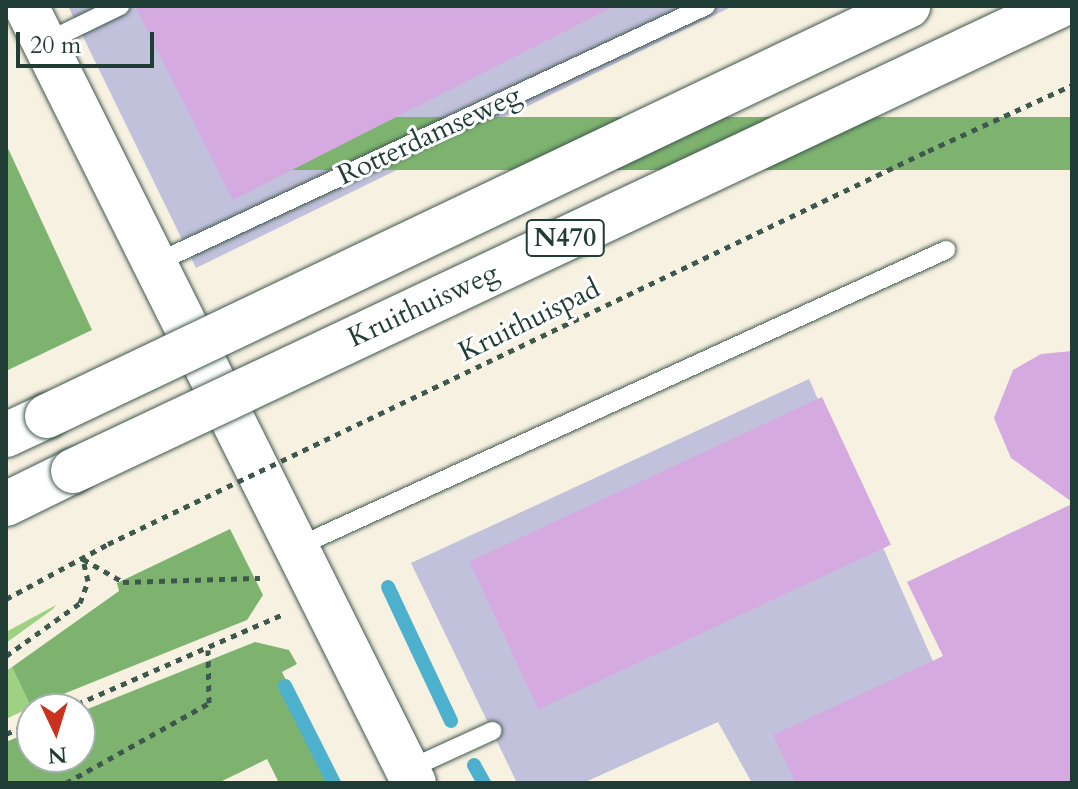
<!DOCTYPE html>
<style>
body{margin:0}
#map{position:relative;width:1078px;height:789px;overflow:hidden;background:#f7f1e1;font-family:Cardo,serif}
div>[style]{position:absolute}
.industrial>*{inset:0;background:#c2c1dc}
.green>*{inset:0;background:#9ed181}
.forest>*{inset:0;background:#7eb36f;transform-origin:0 0}
.pier>*{inset:0;background:#f7f1e1}
.stream>*{height:14px;margin:-7px;padding:0 7px;transform-origin:7px;border-radius:7px;background:#4db0cc}
.building>*{inset:0;background:#d4aae1;transform-origin:0 0}
.path>*{height:5px;margin-top:-2.5px;transform-origin:0;background:repeating-linear-gradient(90deg,#3f584e 0 6px,transparent 0 12px)}
.roads{filter:drop-shadow(0 0 2px #3f584e) drop-shadow(0 0 2px #3f584e)}
.lane>*{height:18px;margin:-9px;padding:0 9px;transform-origin:9px;border-radius:9px;background:#fff}
.secondary>*{height:44px;margin:-22px;padding:0 22px;transform-origin:22px;border-radius:22px;background:#fff}
.highway>*{height:44px;margin:-22px;padding:0 22px;transform-origin:22px;border-radius:22px;background:#fff}
.path-bridge>*{height:5px;margin-top:-2.5px;transform-origin:0;background:repeating-linear-gradient(90deg,#3f584e 0 6px,transparent 0 12px)}
.bridges{filter:drop-shadow(0 0 2px #3f584e) drop-shadow(0 0 2px #3f584e)}
.highway-bridge>*{height:44px;margin:-22px;padding:0 22px;transform-origin:22px;border-radius:22px;background:#fff}
span{translate:-50% -50%;white-space:nowrap;text-align:center;line-height:1.15;-webkit-text-stroke:6px #fff;paint-order:stroke}
.shield-label span{padding:2px 6px;background:#fff;border:2px solid;border-radius:6px;-webkit-text-stroke-width:0}
.shield-label{font-size:26px;color:#1f3d34;font-weight:700}
.street-label{font-size:28px;color:#1f3d34}
.frame{position:absolute;inset:0;border:8px solid #1f3d34;pointer-events:none}
.north{position:absolute;left:16px;top:693px;width:80px;height:80px;box-sizing:border-box;background:#fff;border:2px solid #a5b1ae;border-radius:50%;rotate:176deg;font-size:22px;font-weight:700;line-height:32px;text-align:center;color:#1f3d34}
.north::after{content:'';display:block;margin:auto;width:28px;height:36px;background:#c8321e;clip-path:polygon(50% 0,100% 100%,50% 72%,0 100%)}
.scale{position:absolute;left:16px;top:32px;width:138px;height:36px;box-sizing:border-box;border:4px solid #1f3d34;border-top:0;padding-left:10px;font-size:24px;line-height:28px;white-space:nowrap;color:#1f3d34;-webkit-text-stroke:6px #fff;paint-order:stroke}
</style>
<div id="map">
<div class="industrial">
<i style="clip-path:polygon(68px 6px,733px 6px,196px 268px)"></i>
<i style="clip-path:polygon(809px 379px,983px 775px,1072px 783px,752px 783px,718px 722px,583px 783px,517px 783px,411px 563px)"></i>
</div>
<div class="green">
<i style="clip-path:polygon(56px 605px,53px 609px,6px 643px,6px 632px)"></i>
<i style="clip-path:polygon(12px 667px,31px 707px,6px 719px,6px 671px)"></i>
</div>
<div class="forest">
<i style="left:1072px;top:117px;width:53px;height:827px;rotate:90deg"></i>
<i style="clip-path:polygon(6px 144px,92px 330px,6px 371px)"></i>
<i style="clip-path:polygon(230px 529px,263px 595px,247px 620px,31px 707px,12px 667px,119px 591px,117px 583px)"></i>
<i style="clip-path:polygon(255px 642px,289px 650px,297px 664px,282px 672px,336px 783px,279px 783px,267px 759px,218px 783px,6px 783px,6px 742px,32px 731px,32px 757px,80px 757px,80px 712px)"></i>
</div>
<div class="pier">
<i style="clip-path:polygon(1072px 6px,1072px 74px,1033px 8px)"></i>
</div>
<div class="stream">
<i style="left:388px;top:587px;width:148px;rotate:64.8deg"></i>
<i style="left:285px;top:686px;width:109px;rotate:63.2deg"></i>
<i style="left:474px;top:765px;width:21px;rotate:61deg"></i>
</div>
<div class="building">
<i style="clip-path:polygon(135px 6px,615px 6px,233px 200px)"></i>
<i style="clip-path:polygon(1072px 351px,1072px 502px,1011px 458px,994px 418px,1013px 370px,1041px 354px)"></i>
<i style="left:822px;top:397px;width:163px;height:389px;rotate:65deg"></i>
<i style="clip-path:polygon(1072px 504px,1072px 783px,796px 783px,773px 735px,943px 656px,907px 582px)"></i>
</div>
<div class="path">
<i style="left:928px;top:151px;width:158px;rotate:-24.6deg"></i>
<i style="left:83px;top:559px;width:46px;rotate:29.9deg"></i>
<i style="left:123px;top:582px;width:137px;rotate:-1.7deg"></i>
<i style="left:6px;top:599px;width:116px;rotate:-28.3deg"></i>
<i style="left:6px;top:656px;width:91px;rotate:-35.6deg"></i>
<i style="left:80px;top:603px;width:23px;rotate:-70deg"></i>
<i style="left:88px;top:581px;width:23px;rotate:-103deg"></i>
<i style="left:66px;top:709px;width:235px;rotate:-23.6deg"></i>
<i style="left:6px;top:734px;width:28px;rotate:-23deg"></i>
<i style="left:66px;top:783px;width:164px;rotate:-29.2deg"></i>
<i style="left:209px;top:703px;width:53px;rotate:-91.1deg"></i>
</div>
<div class="roads">
<div class="lane">
<i style="left:44px;top:43px;width:85px;rotate:-26deg"></i>
<i style="left:158px;top:262px;width:605px;rotate:-25.04deg"></i>
<i style="left:297px;top:547px;width:714px;rotate:-24.59deg"></i>
<i style="left:407px;top:770px;width:94px;rotate:-24.6deg"></i>
</div>
<div class="secondary">
<i style="left:26px;top:6px;width:868px;rotate:63.46deg"></i>
</div>
<div class="highway">
<i style="left:6px;top:435px;width:45px;rotate:-24.9deg"></i>
<i style="left:6px;top:504px;width:75px;rotate:-26.2deg"></i>
</div>
</div>
<div class="path-bridge">
<i style="left:108px;top:544px;width:909px;rotate:-25.61deg"></i>
</div>
<div class="bridges">
<div class="highway-bridge">
<i style="left:47px;top:416px;width:954px;rotate:-25.46deg"></i>
<i style="left:73px;top:471px;width:1090px;rotate:-25.25deg"></i>
</div>
</div>
<div class="shield-label">
<span style="left:565px;top:238px">N470</span>
</div>
<div class="street-label">
<span style="left:429px;top:135px;rotate:-25deg">Rotterdamseweg</span>
<span style="left:423px;top:305px;rotate:-25deg">Kruithuisweg</span>
<span style="left:529px;top:320px;rotate:-26deg">Kruithuispad</span>
</div>
<div class="frame"></div>
<div class="north">N</div>
<div class="scale">20 m</div>
</div>
